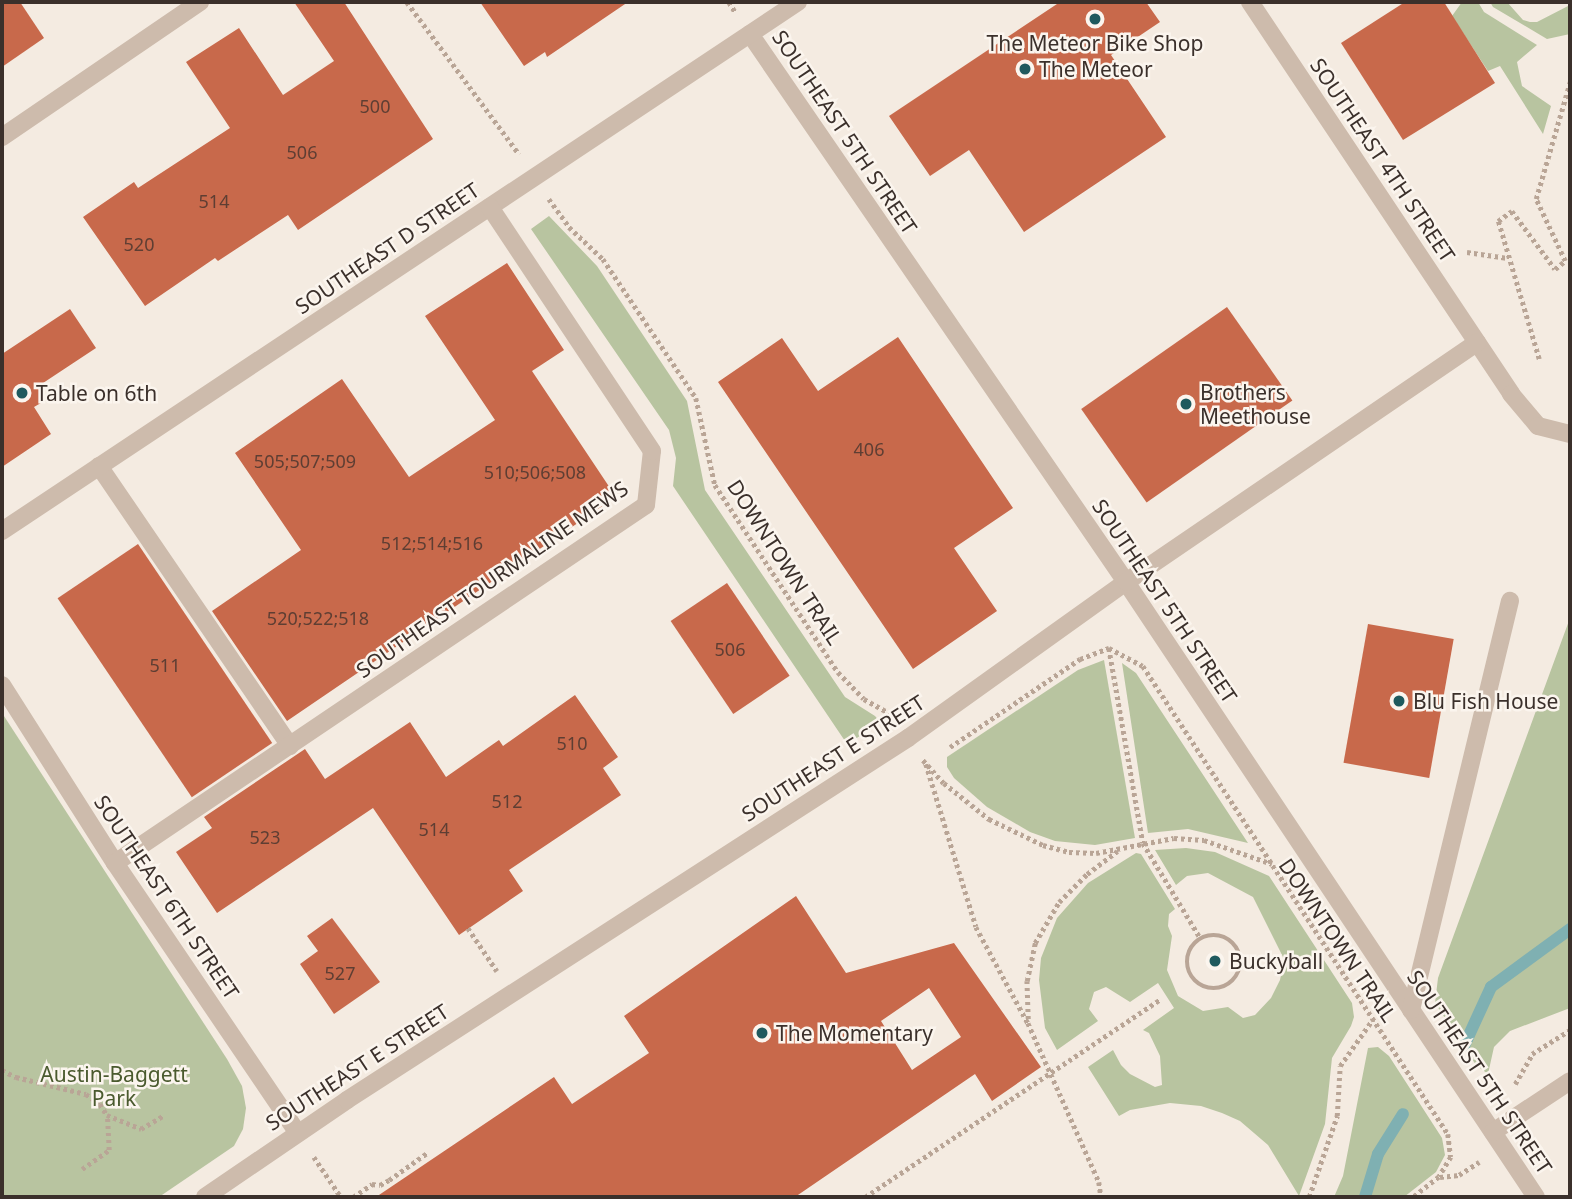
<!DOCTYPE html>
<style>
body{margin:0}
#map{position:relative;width:1572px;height:1199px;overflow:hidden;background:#f4ebe1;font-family:"Noto Sans",sans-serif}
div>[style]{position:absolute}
.green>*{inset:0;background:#b8c4a0}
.stream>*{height:12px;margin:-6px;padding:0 6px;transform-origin:6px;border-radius:6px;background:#7fb0b2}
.building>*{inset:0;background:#c8694b;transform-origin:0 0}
.path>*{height:4.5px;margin-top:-2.25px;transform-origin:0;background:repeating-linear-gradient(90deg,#b9a596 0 3.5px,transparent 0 7px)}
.path>.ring{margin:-2.25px;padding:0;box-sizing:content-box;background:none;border:4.5px solid #b9a596;border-radius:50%}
.minor>*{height:18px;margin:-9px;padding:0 9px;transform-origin:9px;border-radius:9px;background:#cdbbac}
.dots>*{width:19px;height:19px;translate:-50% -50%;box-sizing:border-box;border:4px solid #fbf5ee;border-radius:50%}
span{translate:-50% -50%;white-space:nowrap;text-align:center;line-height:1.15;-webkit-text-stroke:5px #fbf5ee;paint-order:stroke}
.number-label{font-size:18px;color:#5e3e33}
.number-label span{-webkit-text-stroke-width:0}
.poi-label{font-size:21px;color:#3b302b}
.left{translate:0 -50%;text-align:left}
.street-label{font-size:21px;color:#3b302b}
.park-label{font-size:21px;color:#4a5a2e}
.frame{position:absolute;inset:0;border:4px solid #3b302b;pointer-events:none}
</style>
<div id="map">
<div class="green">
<i style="clip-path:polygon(1462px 2px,1478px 2px,1484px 12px,1537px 45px,1517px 62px,1522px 86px,1551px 106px,1543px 134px,1500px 66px,1488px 71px,1452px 16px)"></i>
<i style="clip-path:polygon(1490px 2px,1507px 2px,1523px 20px,1530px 22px,1537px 22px,1570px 5px,1570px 34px,1547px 39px,1493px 7px)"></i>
<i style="clip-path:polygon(549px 216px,597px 266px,687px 401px,705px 490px,845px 697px,875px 716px,881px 723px,847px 744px,673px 486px,676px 458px,669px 430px,531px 229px)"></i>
<i style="clip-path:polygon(1570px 618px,1570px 1008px,1510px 1031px,1494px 1047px,1488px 1074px,1476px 1065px,1435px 1003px,1438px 978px)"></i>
<i style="clip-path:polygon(1104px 660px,1135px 838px,1095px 845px,1055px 841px,1030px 832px,987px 807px,954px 778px,947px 767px,947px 757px,1078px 670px)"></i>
<i style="clip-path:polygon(1122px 663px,1136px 673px,1248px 843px,1188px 829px,1148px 833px)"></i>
<i style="clip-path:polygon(2px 713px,227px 1059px,242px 1086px,246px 1108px,243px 1129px,234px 1146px,159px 1197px,2px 1197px)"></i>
<i style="clip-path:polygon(1186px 848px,1215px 852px,1269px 876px,1352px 1003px,1354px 1017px,1351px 1026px,1332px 1058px,1325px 1124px,1299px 1196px,1268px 1145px,1240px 1121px,1222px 1113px,1201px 1106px,1170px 1103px,1130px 1110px,1119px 1116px,1088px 1067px,1113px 1050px,1121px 1065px,1130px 1074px,1155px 1087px,1162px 1085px,1160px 1056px,1149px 1033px,1143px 1030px,1174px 1008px,1158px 983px,1130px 1002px,1106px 987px,1094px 992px,1089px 1009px,1098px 1021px,1057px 1050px,1045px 1028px,1039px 980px,1041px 958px,1057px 918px,1088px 883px,1136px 853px,1141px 854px,1175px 909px,1169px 914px,1168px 926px,1172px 936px,1167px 970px,1178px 996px,1203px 1011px,1228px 1007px,1243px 1018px,1255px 1015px,1271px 998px,1280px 980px,1284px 959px,1253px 897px,1208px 873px,1187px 876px,1176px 885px,1155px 850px)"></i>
<i style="clip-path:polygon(1378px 1047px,1389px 1056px,1442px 1138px,1445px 1155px,1436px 1172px,1404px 1197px,1334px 1197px,1343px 1176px,1368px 1048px)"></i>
</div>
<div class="stream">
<i style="left:1464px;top:1046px;width:65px;rotate:-65.4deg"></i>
<i style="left:1491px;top:987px;width:98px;rotate:-36.3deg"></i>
<i style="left:1365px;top:1197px;width:45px;rotate:-73.2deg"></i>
<i style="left:1378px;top:1154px;width:47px;rotate:-58deg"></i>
</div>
<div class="building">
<i style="clip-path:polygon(2px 2px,20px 2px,44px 38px,2px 67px)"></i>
<i style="clip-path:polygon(294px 2px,344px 2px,433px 139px,298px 230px,288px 215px,218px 261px,215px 258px,145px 306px,83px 217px,134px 182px,138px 188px,230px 128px,186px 62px,239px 28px,283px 95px,334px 61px)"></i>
<i style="clip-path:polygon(480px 2px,628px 2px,547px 57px,545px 52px,524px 66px)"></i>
<i style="clip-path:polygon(1060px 2px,1146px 2px,1160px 22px,1111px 55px,1166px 137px,1024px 232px,969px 150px,930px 176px,889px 116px)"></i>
<i style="clip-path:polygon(1405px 2px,1444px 2px,1495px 83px,1403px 140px,1341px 43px)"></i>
<i style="clip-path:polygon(507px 263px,564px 350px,532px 371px,616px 497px,287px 721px,212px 611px,301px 550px,235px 453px,342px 379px,409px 477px,495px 420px,425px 316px)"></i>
<i style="left:1227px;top:307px;width:114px;height:178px;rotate:55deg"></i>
<i style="clip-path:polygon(70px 309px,96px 348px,37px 387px,46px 400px,34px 407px,51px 434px,2px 467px,2px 354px)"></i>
<i style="clip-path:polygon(898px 337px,1013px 508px,954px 548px,997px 611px,913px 669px,718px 382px,782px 338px,818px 391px)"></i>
<i style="left:138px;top:544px;width:240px;height:97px;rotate:56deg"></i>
<i style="left:727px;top:583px;width:112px;height:68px;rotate:56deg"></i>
<i style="left:1368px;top:624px;width:87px;height:141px;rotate:10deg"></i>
<i style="clip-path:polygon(575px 695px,618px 757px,603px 768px,621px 795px,509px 870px,523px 891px,459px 935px,373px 808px,217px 913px,176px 852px,212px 828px,204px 817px,305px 749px,325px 779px,410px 722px,446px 777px,499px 740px,503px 746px)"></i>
<i style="clip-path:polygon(evenodd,796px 896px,846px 973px,954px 943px,1041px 1067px,992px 1101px,975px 1074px,795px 1197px,376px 1197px,554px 1077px,572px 1104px,649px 1053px,624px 1016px,796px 896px,929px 988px,961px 1037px,912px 1070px,881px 1021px,929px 988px)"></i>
<i style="clip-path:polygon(332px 918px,380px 982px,334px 1014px,300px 964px,318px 951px,307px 936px)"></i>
</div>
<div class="path">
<i style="left:407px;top:2px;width:189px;rotate:53.6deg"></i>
<i style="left:729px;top:2px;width:13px;rotate:58deg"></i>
<i style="left:549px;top:199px;width:34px;rotate:54deg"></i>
<i style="left:569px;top:227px;width:47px;rotate:43.3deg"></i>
<i style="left:603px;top:259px;width:167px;rotate:56.2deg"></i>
<i style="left:696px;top:398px;width:89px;rotate:77.7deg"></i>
<i style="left:715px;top:485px;width:224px;rotate:56.7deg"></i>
<i style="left:838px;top:672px;width:37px;rotate:46deg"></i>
<i style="left:864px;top:699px;width:33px;rotate:29deg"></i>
<i style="left:1467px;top:252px;width:41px;rotate:8.3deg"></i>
<i style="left:1539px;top:359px;width:144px;rotate:-106.5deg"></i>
<i style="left:1498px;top:221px;width:17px;rotate:-36deg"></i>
<i style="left:1512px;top:211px;width:72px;rotate:53.4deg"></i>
<i style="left:1555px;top:269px;width:13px;rotate:-39deg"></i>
<i style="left:1565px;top:261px;width:68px;rotate:-115.1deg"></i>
<i style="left:1536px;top:199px;width:122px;rotate:-73.8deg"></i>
<i style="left:1109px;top:648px;width:198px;rotate:80.1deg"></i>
<i style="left:1143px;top:843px;width:112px;rotate:58.9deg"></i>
<i style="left:950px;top:747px;width:157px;rotate:-34.1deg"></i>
<i style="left:1080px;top:659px;width:31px;rotate:-21deg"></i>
<i style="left:1109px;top:648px;width:38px;rotate:28deg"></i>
<i style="left:1143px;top:666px;width:559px;rotate:56.91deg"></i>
<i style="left:1448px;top:1134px;width:23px;rotate:83deg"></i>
<i style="left:1451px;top:1157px;width:23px;rotate:121deg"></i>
<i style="left:1439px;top:1177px;width:33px;rotate:142deg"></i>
<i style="left:923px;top:760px;width:31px;rotate:48deg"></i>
<i style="left:944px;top:783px;width:58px;rotate:38.7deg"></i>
<i style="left:989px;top:819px;width:60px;rotate:25.7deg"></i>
<i style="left:1043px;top:845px;width:27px;rotate:15deg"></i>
<i style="left:1069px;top:852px;width:27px;rotate:2deg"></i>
<i style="left:1096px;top:853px;width:79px;rotate:-10.9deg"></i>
<i style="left:1174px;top:838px;width:30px;rotate:4deg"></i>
<i style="left:1204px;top:840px;width:72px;rotate:19.4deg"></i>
<i style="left:926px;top:764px;width:170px;rotate:72.9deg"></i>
<i style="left:976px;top:927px;width:109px;rotate:61.6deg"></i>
<i style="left:1028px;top:1023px;width:174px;rotate:65.9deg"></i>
<i style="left:1099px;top:1182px;width:15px;rotate:82deg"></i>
<i style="left:468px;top:928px;width:52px;rotate:56deg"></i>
<i class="ring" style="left:1187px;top:935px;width:49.5px;height:49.5px"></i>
<i style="left:1028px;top:1019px;width:38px;rotate:-92deg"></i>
<i style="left:1027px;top:981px;width:39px;rotate:-78deg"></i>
<i style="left:1035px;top:943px;width:48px;rotate:-59.7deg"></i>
<i style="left:1059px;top:902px;width:40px;rotate:-45deg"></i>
<i style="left:1087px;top:874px;width:38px;rotate:-37deg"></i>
<i style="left:2px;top:1070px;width:16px;rotate:27deg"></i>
<i style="left:16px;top:1077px;width:72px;rotate:13.7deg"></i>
<i style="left:86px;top:1094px;width:17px;rotate:36deg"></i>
<i style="left:100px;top:1104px;width:13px;rotate:58deg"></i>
<i style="left:107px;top:1115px;width:37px;rotate:22deg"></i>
<i style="left:141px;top:1129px;width:27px;rotate:-31deg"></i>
<i style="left:1515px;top:1084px;width:34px;rotate:-60deg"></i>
<i style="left:1532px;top:1054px;width:45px;rotate:-32.3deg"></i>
<i style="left:314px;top:1157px;width:48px;rotate:56deg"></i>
<i style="left:82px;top:1169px;width:33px;rotate:-35deg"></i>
<i style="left:109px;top:1150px;width:34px;rotate:-93deg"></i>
<i style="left:1440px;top:1177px;width:19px;rotate:-6deg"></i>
<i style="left:1459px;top:1175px;width:24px;rotate:-33deg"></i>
<i style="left:353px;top:1197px;width:23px;rotate:-34deg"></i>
<i style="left:372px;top:1184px;width:8px;rotate:7deg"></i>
<i style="left:380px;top:1185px;width:10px;rotate:-29deg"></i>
<i style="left:389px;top:1180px;width:47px;rotate:-35.4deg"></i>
<i style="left:865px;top:1197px;width:354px;rotate:-33.8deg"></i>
<i style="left:1309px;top:1197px;width:86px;rotate:-70.9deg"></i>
<i style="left:1337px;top:1116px;width:50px;rotate:-86.6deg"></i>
<i style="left:1340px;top:1066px;width:57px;rotate:-54.9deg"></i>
</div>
<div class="minor">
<i style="left:1250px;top:2px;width:471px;rotate:56.3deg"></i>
<i style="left:1511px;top:394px;width:42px;rotate:49.8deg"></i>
<i style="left:1538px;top:426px;width:33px;rotate:14deg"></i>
<i style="left:750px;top:34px;width:665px;rotate:55.54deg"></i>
<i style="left:1126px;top:582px;width:739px;rotate:56.31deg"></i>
<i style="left:2px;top:137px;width:240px;rotate:-34.3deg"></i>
<i style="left:99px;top:466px;width:339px;rotate:55.7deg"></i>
<i style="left:2px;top:531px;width:956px;rotate:-33.61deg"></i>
<i style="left:2px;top:685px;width:211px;rotate:57.6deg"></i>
<i style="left:115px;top:863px;width:326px;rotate:55.9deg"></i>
<i style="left:115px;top:863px;width:640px;rotate:-33.99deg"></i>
<i style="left:646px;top:505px;width:54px;rotate:-83.7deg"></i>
<i style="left:652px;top:451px;width:293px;rotate:-123.6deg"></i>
<i style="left:1411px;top:1010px;width:421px;rotate:-76.4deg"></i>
<i style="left:1493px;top:1132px;width:92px;rotate:-33.5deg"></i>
<i style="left:205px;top:1197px;width:172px;rotate:-34.3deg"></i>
<i style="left:347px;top:1100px;width:668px;rotate:-32.83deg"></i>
<i style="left:908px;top:738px;width:268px;rotate:-35.6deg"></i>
<i style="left:1126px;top:582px;width:425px;rotate:-34.3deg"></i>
</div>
<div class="dots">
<i style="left:1095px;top:19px;background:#1f5a5e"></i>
<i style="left:1025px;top:69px;background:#1f5a5e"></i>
<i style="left:22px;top:393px;background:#1f5a5e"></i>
<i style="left:1186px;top:404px;background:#1f5a5e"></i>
<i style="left:1399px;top:701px;background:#1f5a5e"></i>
<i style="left:1215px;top:961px;background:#1f5a5e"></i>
<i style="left:762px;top:1033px;background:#1f5a5e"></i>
</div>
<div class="number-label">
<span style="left:375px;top:106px">500</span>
<span style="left:302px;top:152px">506</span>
<span style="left:214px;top:201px">514</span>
<span style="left:139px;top:244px">520</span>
<span style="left:869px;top:449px">406</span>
<span style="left:305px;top:461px">505;507;509</span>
<span style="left:535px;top:472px">510;506;508</span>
<span style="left:432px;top:543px">512;514;516</span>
<span style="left:318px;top:618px">520;522;518</span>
<span style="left:730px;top:649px">506</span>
<span style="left:165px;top:665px">511</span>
<span style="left:572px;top:743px">510</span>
<span style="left:507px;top:801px">512</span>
<span style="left:434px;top:829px">514</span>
<span style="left:265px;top:837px">523</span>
<span style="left:340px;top:973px">527</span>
</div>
<div class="poi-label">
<span style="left:1095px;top:43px">The Meteor Bike Shop</span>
<span class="left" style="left:1039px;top:69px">The Meteor</span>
<span class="left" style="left:1200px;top:404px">Brothers<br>Meethouse</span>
<span class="left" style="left:36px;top:393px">Table on 6th</span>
<span class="left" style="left:1413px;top:701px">Blu Fish House</span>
<span class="left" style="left:1229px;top:961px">Buckyball</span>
<span class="left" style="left:776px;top:1033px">The Momentary</span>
</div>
<div class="street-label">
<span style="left:845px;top:132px;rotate:56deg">SOUTHEAST 5TH STREET</span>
<span style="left:1383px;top:160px;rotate:56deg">SOUTHEAST 4TH STREET</span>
<span style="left:387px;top:248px;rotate:-34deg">SOUTHEAST D STREET</span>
<span style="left:785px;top:562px;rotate:57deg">DOWNTOWN TRAIL</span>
<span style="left:492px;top:579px;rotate:-35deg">SOUTHEAST TOURMALINE MEWS</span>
<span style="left:1165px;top:601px;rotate:56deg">SOUTHEAST 5TH STREET</span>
<span style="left:833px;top:758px;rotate:-33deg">SOUTHEAST E STREET</span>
<span style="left:167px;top:897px;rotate:56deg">SOUTHEAST 6TH STREET</span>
<span style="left:1338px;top:940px;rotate:56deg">DOWNTOWN TRAIL</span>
<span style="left:357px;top:1067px;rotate:-33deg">SOUTHEAST E STREET</span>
<span style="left:1480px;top:1072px;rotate:56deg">SOUTHEAST 5TH STREET</span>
</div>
<div class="park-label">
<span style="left:114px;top:1086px">Austin-Baggett<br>Park</span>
</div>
<div class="frame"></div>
</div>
